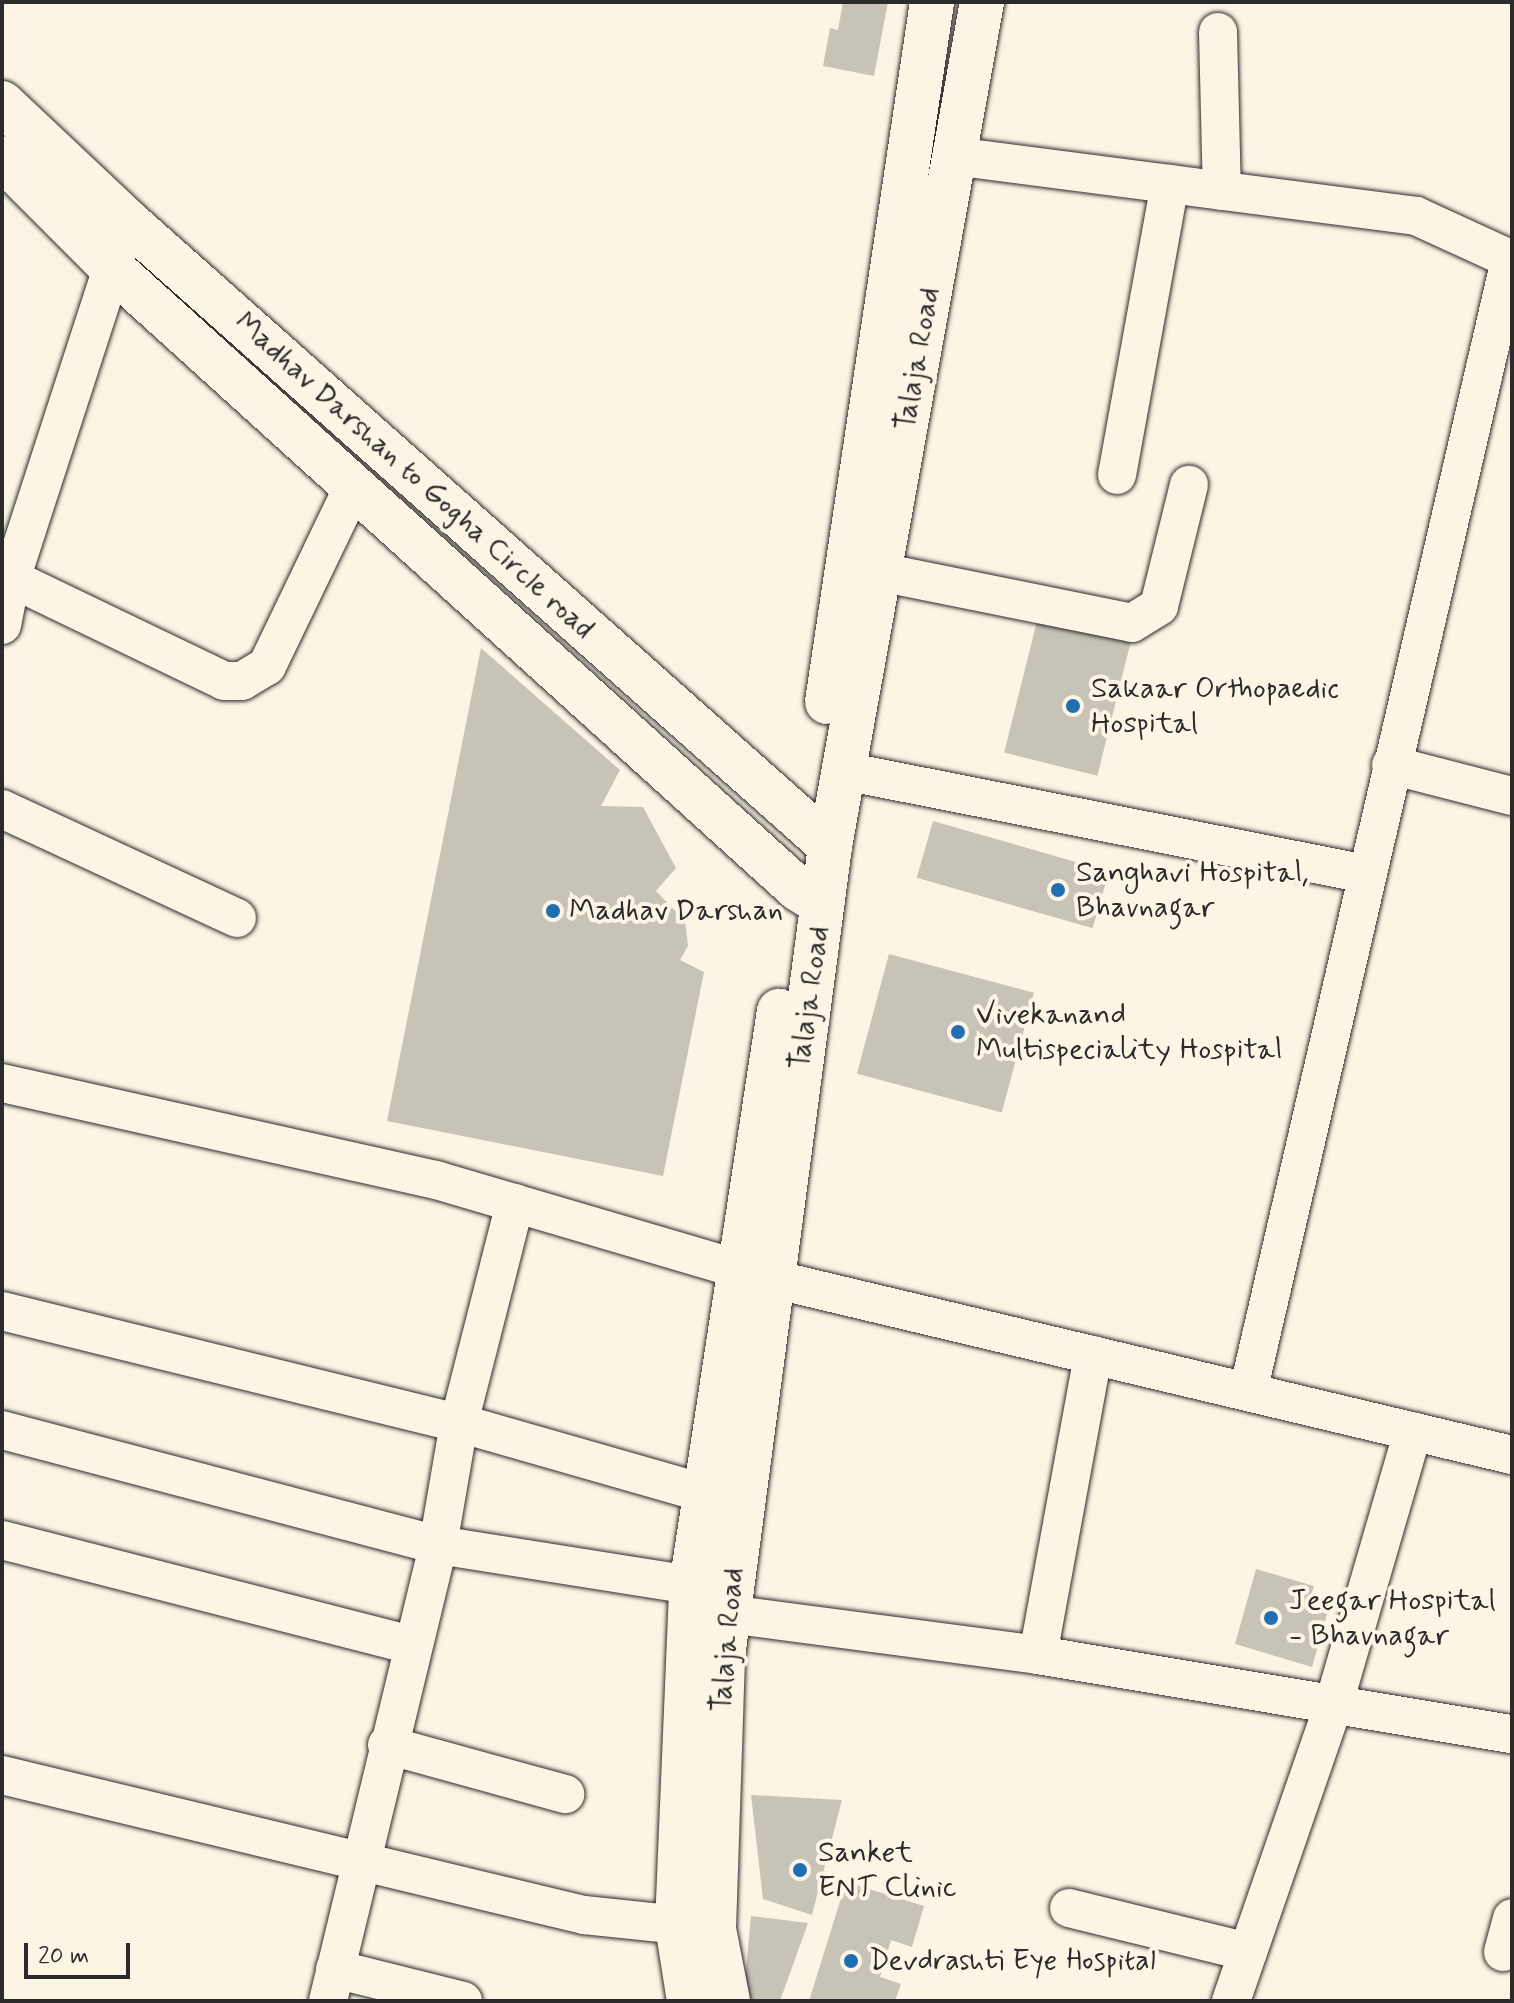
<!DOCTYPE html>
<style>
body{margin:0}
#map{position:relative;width:1514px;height:2003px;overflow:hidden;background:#fcf5e5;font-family:Mynerve,sans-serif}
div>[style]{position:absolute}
.building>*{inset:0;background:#c8c3b7;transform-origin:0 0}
.roads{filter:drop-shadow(0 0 2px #2b2b2b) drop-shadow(0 0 2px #2b2b2b)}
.minor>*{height:38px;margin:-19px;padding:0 19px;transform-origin:19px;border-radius:19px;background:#fcf5e5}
.major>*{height:44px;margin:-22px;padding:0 22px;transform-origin:22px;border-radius:22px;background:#fcf5e5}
.dots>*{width:22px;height:22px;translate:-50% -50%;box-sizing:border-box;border:4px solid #fcf5e5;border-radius:50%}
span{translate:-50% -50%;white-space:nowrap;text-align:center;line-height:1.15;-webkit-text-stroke:8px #fcf5e5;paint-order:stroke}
.street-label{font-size:30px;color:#2b2b2b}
.poi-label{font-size:30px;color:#2b2b2b}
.left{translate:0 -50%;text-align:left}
.frame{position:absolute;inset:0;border:4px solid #2b2b2b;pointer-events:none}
.scale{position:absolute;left:24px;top:1943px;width:106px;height:36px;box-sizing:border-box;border:4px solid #2b2b2b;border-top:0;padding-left:10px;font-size:24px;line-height:28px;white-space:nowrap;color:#2b2b2b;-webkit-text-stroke:6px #fcf5e5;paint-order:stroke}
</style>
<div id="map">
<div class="building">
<i style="clip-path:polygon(843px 2px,888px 2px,874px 76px,823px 66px,830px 28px,838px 30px)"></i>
<i style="left:1040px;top:609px;width:96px;height:148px;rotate:14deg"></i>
<i style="clip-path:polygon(481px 648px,620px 770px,601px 806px,643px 807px,676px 868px,656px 891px,685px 921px,688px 946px,680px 960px,704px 972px,663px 1176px,387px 1121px)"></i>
<i style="left:933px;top:821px;width:183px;height:59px;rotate:16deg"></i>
<i style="left:889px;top:954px;width:150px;height:124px;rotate:15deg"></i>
<i style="clip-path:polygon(1256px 1569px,1314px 1586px,1308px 1605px,1328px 1611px,1312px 1667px,1235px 1644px)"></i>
<i style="clip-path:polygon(751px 1795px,842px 1800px,812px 1915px,763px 1899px)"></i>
<i style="clip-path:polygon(846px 1882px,924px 1906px,912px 1947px,891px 1940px,880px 1977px,901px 1984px,895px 2001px,809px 2001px)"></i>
<i style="clip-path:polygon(751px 1916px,808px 1923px,780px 2001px,750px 2001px,744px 1990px)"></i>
</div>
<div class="roads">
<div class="minor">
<i style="left:1218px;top:32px;width:159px;rotate:88.6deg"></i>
<i style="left:954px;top:156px;width:466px;rotate:7.4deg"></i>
<i style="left:1416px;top:216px;width:106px;rotate:24.6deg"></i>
<i style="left:1117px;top:475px;width:296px;rotate:-79.7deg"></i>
<i style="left:880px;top:572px;width:257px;rotate:11.4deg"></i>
<i style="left:1132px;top:623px;width:32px;rotate:-32deg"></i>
<i style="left:1159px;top:606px;width:125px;rotate:-76.1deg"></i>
<i style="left:2px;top:574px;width:246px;rotate:25.7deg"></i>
<i style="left:224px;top:681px;width:18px"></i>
<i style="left:242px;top:681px;width:29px;rotate:-31deg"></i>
<i style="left:267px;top:666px;width:201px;rotate:-64.3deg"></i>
<i style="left:2px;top:625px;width:47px;rotate:-78.9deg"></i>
<i style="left:11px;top:579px;width:353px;rotate:-72deg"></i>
<i style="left:1391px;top:765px;width:125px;rotate:14.4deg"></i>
<i style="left:844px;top:771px;width:532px;rotate:11.16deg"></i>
<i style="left:2px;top:809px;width:259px;rotate:24.9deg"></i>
<i style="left:2px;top:1083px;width:445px;rotate:12.6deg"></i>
<i style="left:436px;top:1180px;width:351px;rotate:16.4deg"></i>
<i style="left:773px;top:1279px;width:760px;rotate:13.4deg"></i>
<i style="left:2px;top:1311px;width:471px;rotate:13.8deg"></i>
<i style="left:459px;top:1423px;width:287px;rotate:16deg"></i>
<i style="left:1248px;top:1392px;width:1162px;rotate:-76.97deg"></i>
<i style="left:2px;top:1430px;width:451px;rotate:14.8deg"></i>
<i style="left:438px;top:1545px;width:124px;rotate:-80.2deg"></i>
<i style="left:459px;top:1423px;width:227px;rotate:-75.7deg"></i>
<i style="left:2px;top:1540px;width:423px;rotate:14.4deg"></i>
<i style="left:728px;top:1614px;width:313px;rotate:7.5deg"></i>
<i style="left:1038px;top:1655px;width:481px;rotate:9.5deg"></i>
<i style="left:1038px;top:1655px;width:305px;rotate:-79.6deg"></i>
<i style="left:387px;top:1745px;width:185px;rotate:15.4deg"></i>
<i style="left:2px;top:1775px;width:599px;rotate:13.53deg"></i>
<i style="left:584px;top:1915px;width:124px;rotate:6deg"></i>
<i style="left:1069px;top:1908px;width:184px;rotate:13.8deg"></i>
<i style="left:1503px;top:1952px;width:35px;rotate:-75deg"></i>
<i style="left:335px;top:1969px;width:132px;rotate:14deg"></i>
<i style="left:328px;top:2001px;width:469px;rotate:-76.4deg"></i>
<i style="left:438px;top:1545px;width:288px;rotate:9deg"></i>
<i style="left:1231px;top:2001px;width:315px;rotate:-70.9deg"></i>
<i style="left:1334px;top:1703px;width:283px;rotate:-73.8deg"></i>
</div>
<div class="major">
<i style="left:2px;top:103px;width:172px;rotate:43.3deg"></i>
<i style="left:127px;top:221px;width:941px;rotate:41.64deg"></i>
<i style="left:2px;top:158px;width:156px;rotate:45deg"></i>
<i style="left:112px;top:268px;width:925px;rotate:42.15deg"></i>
<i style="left:798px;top:889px;width:28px;rotate:32deg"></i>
<i style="left:827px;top:702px;width:708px;rotate:-81.47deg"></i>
<i style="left:689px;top:2001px;width:77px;rotate:-99deg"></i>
<i style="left:677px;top:1925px;width:339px;rotate:-87.6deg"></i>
<i style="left:691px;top:1586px;width:582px;rotate:-81.3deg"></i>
<i style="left:728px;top:2001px;width:73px;rotate:-101deg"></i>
<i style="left:714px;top:1929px;width:272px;rotate:-88.1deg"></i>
<i style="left:723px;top:1657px;width:818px;rotate:-82.48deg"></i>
<i style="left:830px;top:846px;width:858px;rotate:-79.79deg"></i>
</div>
</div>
<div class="dots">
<i style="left:1073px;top:706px;background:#1f6fb2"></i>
<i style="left:1058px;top:890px;background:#1f6fb2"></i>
<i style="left:553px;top:911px;background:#1f6fb2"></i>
<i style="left:958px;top:1032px;background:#1f6fb2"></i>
<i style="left:1271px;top:1618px;background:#1f6fb2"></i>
<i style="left:800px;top:1870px;background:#1f6fb2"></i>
<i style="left:851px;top:1961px;background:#1f6fb2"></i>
</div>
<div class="street-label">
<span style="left:918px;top:359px;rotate:-80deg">Talaja Road</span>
<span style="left:414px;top:476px;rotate:42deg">Madhav Darshan to Gogha Circle road</span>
<span style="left:810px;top:998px;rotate:-82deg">Talaja Road</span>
<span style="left:728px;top:1640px;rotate:-85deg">Talaja Road</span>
</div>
<div class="poi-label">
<span class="left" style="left:1091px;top:706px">Sakaar Orthopaedic<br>Hospital</span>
<span class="left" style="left:1076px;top:890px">Sanghavi Hospital,<br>Bhavnagar</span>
<span class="left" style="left:569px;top:911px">Madhav Darshan</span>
<span class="left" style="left:976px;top:1032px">Vivekanand<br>Multispeciality Hospital</span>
<span class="left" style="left:1289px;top:1618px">Jeegar Hospital<br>- Bhavnagar</span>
<span class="left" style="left:818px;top:1870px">Sanket<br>ENT Clinic</span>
<span class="left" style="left:869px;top:1961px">Devdrashti Eye Hospital</span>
</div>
<div class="frame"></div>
<div class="scale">20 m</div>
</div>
